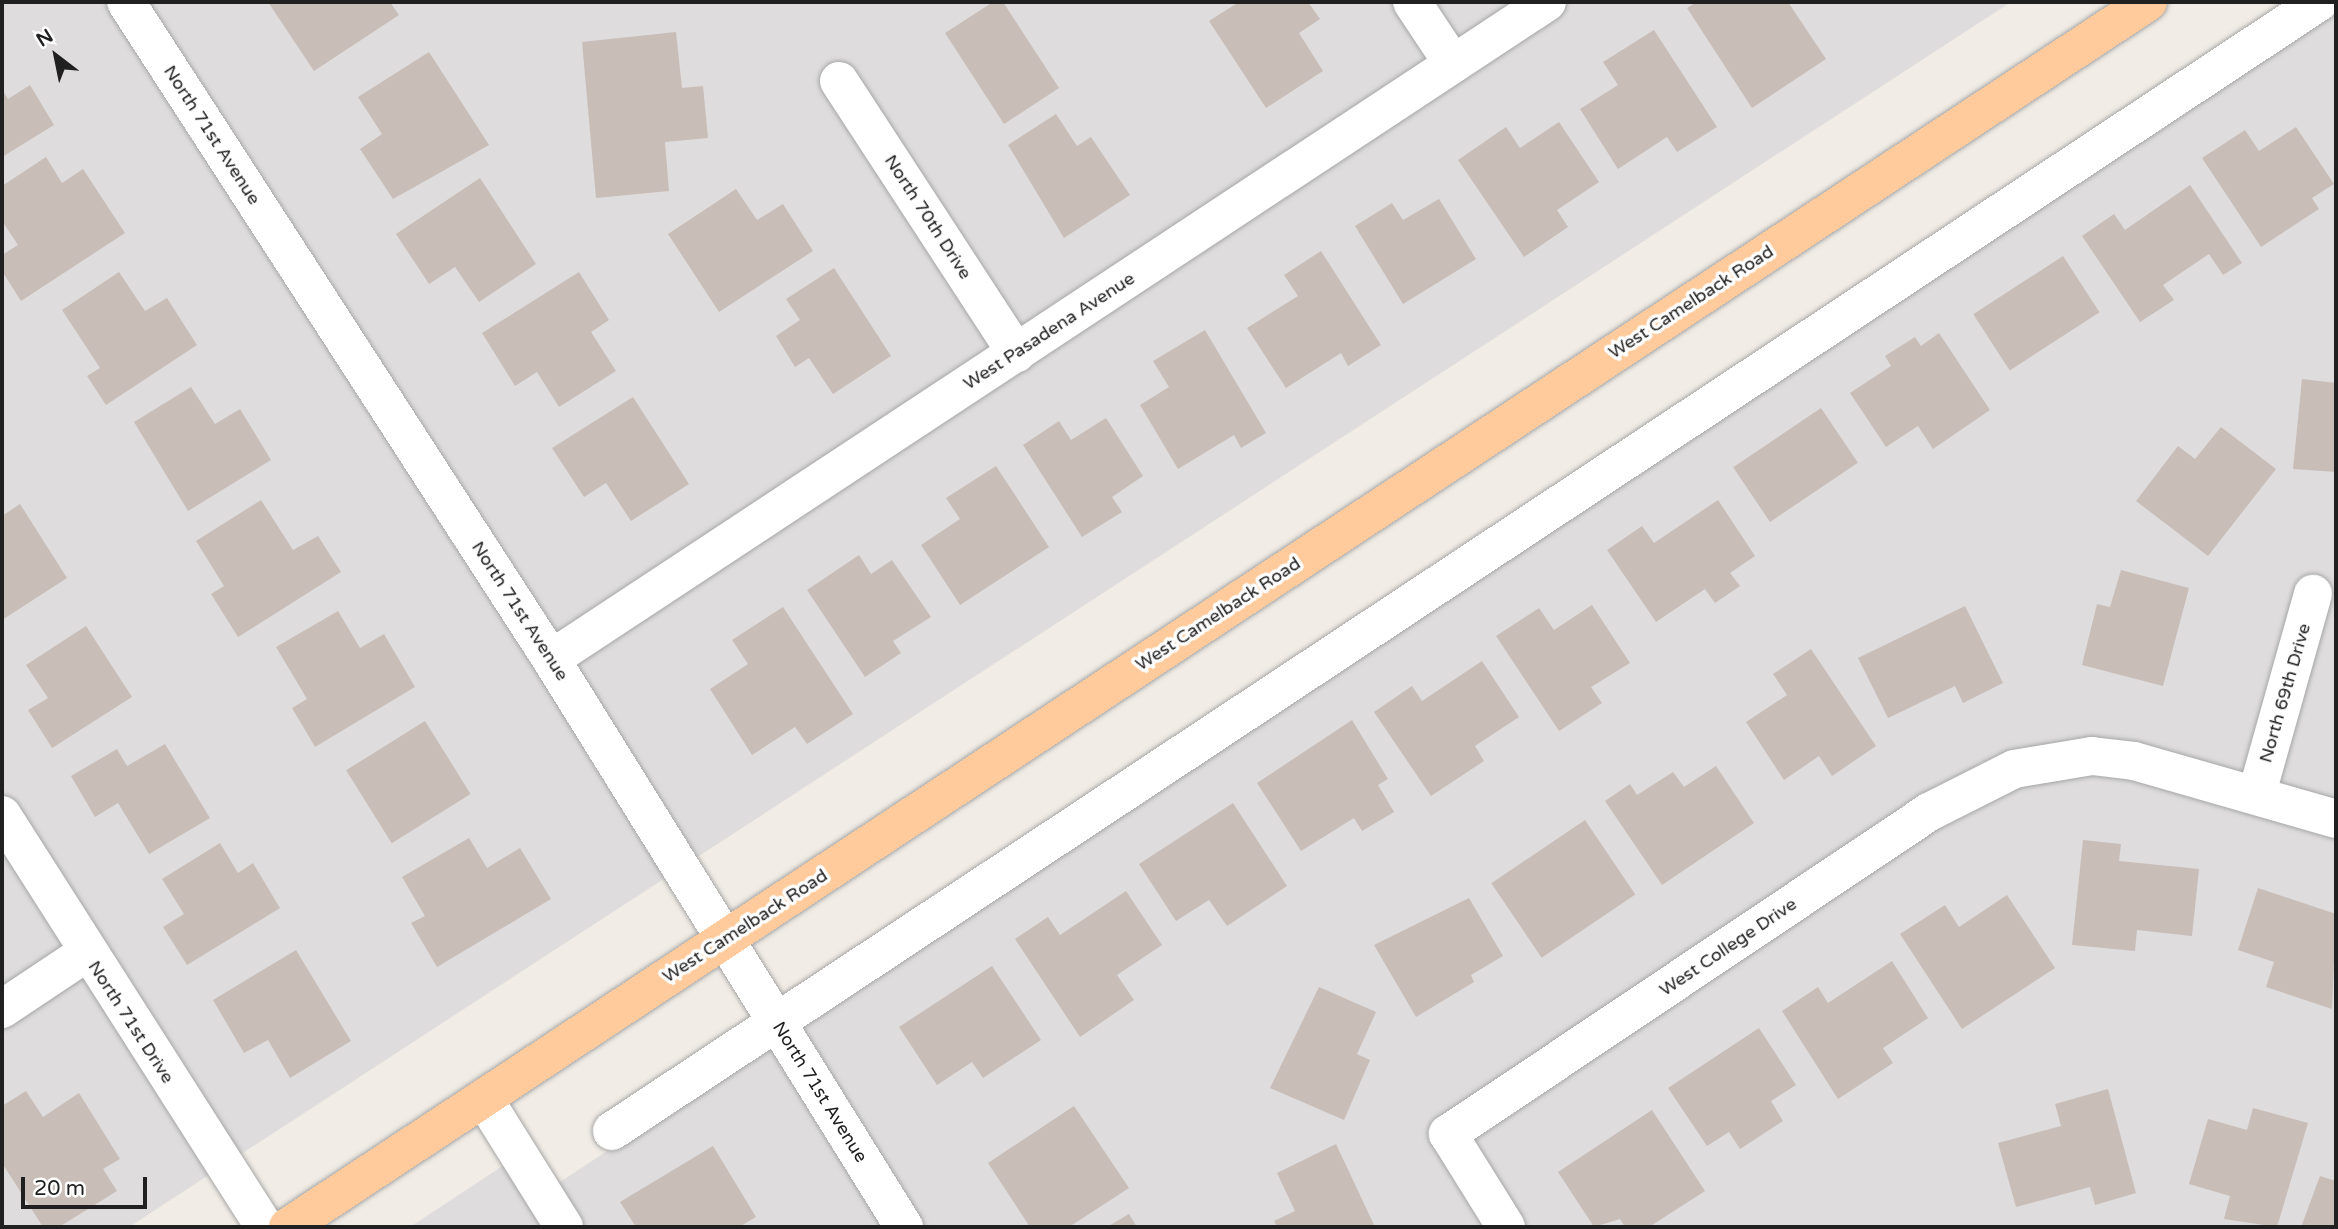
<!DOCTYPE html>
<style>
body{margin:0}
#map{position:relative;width:2338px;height:1229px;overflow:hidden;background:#f1ece5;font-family:"Varela Round",sans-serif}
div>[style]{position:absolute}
.residential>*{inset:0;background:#dedcdd}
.building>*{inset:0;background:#c9bdb8;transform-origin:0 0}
.roads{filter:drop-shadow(0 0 2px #a7a7a7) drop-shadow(0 0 2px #a7a7a7)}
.minor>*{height:38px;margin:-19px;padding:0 19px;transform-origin:19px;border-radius:19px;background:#fff}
.major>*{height:38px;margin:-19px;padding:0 19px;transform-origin:19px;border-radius:19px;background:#ffcb9c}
span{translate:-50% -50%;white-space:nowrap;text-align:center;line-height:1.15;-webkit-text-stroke:7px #fff;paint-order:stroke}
.street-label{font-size:18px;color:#202020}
.frame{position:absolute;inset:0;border:4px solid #202020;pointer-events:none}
.north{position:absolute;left:21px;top:21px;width:70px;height:70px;-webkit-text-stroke:5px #fff;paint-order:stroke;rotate:328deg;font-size:19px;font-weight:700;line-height:28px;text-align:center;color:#202020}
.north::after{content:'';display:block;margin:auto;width:24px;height:32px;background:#202020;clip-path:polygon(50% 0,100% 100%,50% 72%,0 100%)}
.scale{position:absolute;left:21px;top:1177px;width:126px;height:32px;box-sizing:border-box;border:4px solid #202020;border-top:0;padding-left:9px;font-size:21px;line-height:24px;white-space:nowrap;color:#202020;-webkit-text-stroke:5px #fff;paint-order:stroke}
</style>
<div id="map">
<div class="residential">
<i style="clip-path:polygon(2px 2px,2011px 2px,129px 1227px,2px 1227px)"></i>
<i style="clip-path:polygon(2336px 8px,2336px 1227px,584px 1227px,557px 1184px)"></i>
<i style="clip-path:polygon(504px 1165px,543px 1227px,410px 1227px)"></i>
</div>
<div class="building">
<i style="clip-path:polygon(268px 2px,390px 2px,399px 15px,314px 71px)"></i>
<i style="clip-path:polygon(993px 2px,1003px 2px,1059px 88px,1004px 124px,945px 33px)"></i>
<i style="clip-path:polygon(1239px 2px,1308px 2px,1320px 19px,1299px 33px,1323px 71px,1266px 108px,1209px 21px)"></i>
<i style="clip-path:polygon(1697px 2px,1788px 2px,1826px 59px,1752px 108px,1687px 8px)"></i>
<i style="clip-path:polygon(1654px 30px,1717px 127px,1677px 152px,1667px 137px,1618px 169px,1580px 109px,1618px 85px,1603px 62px)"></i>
<i style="clip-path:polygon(676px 32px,682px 88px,703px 86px,708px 138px,665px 142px,669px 191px,596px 198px,582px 42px)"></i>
<i style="clip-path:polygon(429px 52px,489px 145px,393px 199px,360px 149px,382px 134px,358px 97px)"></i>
<i style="clip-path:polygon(30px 85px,54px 125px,2px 157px,2px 89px,8px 99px)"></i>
<i style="clip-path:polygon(1056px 114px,1077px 146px,1091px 137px,1130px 195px,1064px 238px,1008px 145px)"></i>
<i style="clip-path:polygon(1559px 122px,1599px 182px,1557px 210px,1568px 227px,1524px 257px,1458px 160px,1506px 127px,1520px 148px)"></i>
<i style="clip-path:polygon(2296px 127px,2334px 184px,2312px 198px,2319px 209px,2261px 247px,2202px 158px,2245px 130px,2259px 151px)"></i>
<i style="clip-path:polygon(46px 157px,62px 183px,83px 169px,125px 233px,21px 301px,2px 271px,2px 255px,18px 245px,2px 221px,2px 186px)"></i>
<i style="clip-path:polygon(480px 178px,536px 264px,479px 302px,455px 267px,429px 284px,396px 234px)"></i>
<i style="clip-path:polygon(2190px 185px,2242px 263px,2223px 275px,2209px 254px,2163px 285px,2174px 300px,2140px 322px,2082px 236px,2114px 214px,2125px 230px)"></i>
<i style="clip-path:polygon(736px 189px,757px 220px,783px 204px,813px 251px,719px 312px,668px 234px)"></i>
<i style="clip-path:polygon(1439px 199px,1476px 259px,1403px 304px,1355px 226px,1392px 203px,1403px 220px)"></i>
<i style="clip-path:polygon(1321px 251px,1381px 345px,1348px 366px,1341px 353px,1286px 388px,1247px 328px,1298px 296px,1284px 275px)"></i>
<i style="left:2063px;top:256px;width:67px;height:107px;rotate:57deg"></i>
<i style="clip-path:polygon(834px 268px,891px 356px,833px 394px,809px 358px,795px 367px,776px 336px,800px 320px,786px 299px)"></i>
<i style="clip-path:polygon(119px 272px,145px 311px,167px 298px,197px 345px,106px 405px,87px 376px,100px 368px,62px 310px)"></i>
<i style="clip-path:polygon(579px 272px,609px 320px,591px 332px,616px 371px,559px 407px,537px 372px,515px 386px,482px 333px)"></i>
<i style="clip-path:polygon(1205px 330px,1266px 433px,1241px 448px,1234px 435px,1178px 469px,1140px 405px,1169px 387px,1153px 361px)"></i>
<i style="clip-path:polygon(1939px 333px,1990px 410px,1933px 449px,1918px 426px,1886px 447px,1850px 393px,1891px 366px,1885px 356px,1915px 337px,1921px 346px)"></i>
<i style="clip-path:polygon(2302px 379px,2336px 383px,2336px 472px,2293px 469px)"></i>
<i style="clip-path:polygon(191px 387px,215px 424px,240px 409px,271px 460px,188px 511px,134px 422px)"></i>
<i style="clip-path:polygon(633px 397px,689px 484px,631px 521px,606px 483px,584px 497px,552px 448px)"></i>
<i style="left:1821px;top:408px;width:66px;height:106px;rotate:56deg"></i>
<i style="clip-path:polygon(1106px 418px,1143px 476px,1112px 497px,1122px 512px,1082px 537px,1023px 445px,1059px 421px,1071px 440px)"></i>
<i style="clip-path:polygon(2221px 427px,2276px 469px,2208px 556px,2136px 501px,2178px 446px,2195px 459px)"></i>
<i style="clip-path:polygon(996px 466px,1049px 547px,960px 605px,921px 545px,960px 519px,946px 498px)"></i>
<i style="clip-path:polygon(261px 500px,293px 550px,318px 536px,341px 572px,238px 637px,211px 594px,224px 586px,196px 541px)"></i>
<i style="clip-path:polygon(1718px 500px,1755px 556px,1730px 573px,1740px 586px,1715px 603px,1705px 589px,1656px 622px,1607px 550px,1642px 526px,1654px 543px)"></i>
<i style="clip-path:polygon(20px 504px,67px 578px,2px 620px,2px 516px)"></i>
<i style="clip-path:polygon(859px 555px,871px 574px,892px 560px,931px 617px,893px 641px,901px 653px,865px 677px,807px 590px)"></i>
<i style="clip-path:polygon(2121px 570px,2189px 588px,2163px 686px,2082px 665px,2097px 604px,2110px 607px)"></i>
<i style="clip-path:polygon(1592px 605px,1630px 663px,1591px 687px,1602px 703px,1559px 731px,1496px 636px,1539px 608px,1554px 630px)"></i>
<i style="clip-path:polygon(1965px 606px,2003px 683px,1963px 703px,1955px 686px,1888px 718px,1858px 658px)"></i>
<i style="clip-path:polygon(783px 607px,853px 714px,807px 744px,795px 727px,752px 755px,710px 689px,748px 664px,732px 640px)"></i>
<i style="clip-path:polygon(338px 611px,360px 648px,384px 634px,415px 687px,315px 747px,292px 708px,307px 699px,276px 647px)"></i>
<i style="clip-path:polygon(86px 626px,132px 697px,52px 748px,28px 710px,48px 698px,26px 665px)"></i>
<i style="clip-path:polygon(1811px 649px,1876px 746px,1832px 776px,1819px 756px,1784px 780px,1746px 722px,1787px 695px,1773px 674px)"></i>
<i style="clip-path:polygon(1482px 661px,1519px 717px,1475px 746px,1484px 761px,1431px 796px,1374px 712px,1412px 686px,1422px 701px)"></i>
<i style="clip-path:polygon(1352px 720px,1388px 779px,1378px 785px,1394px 812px,1362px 831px,1354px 818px,1301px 851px,1257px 783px)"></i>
<i style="left:425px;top:721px;width:86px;height:93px;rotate:58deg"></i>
<i style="clip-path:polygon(165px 744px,210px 818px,149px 854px,118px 803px,95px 817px,71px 776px,117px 749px,127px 766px)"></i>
<i style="clip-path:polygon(1716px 766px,1754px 823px,1662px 885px,1605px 801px,1630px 784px,1637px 795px,1673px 772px,1684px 787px)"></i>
<i style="clip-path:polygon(1233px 803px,1287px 886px,1227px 926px,1209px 900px,1176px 921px,1139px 864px)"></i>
<i style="left:1585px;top:820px;width:90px;height:113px;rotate:56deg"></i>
<i style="clip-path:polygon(469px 838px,487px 868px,520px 848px,551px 899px,437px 967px,411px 923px,425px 916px,402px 877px)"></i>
<i style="clip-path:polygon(2083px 840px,2121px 844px,2119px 861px,2199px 869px,2192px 936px,2137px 930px,2135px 951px,2072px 945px)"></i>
<i style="clip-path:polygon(220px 843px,238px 873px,253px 863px,280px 908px,187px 965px,163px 927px,184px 914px,162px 879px)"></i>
<i style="clip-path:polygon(2258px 888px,2336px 914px,2332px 1009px,2266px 987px,2274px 962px,2238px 950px)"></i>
<i style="clip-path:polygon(1126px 891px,1162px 945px,1117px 975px,1134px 1000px,1080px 1037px,1015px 939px,1048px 917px,1060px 935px)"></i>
<i style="clip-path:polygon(2007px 895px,2055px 968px,1962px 1029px,1900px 934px,1945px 905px,1959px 927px)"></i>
<i style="clip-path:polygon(1469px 898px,1503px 956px,1471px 975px,1474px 982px,1416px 1017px,1374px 945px)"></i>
<i style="clip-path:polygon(296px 950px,351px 1041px,290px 1078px,268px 1040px,244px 1053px,213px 1000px)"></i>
<i style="clip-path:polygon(1892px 961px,1928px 1018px,1883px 1048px,1893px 1063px,1838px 1099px,1782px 1011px,1818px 987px,1828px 1003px)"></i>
<i style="clip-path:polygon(992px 966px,1041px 1040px,983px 1078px,972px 1062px,937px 1085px,899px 1027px)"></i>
<i style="clip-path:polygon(1319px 987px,1376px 1012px,1357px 1054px,1370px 1060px,1344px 1120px,1270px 1088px)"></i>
<i style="clip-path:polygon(1759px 1028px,1796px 1085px,1771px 1101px,1783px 1121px,1740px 1149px,1729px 1132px,1707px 1146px,1668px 1088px)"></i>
<i style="clip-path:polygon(2108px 1089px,2136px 1193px,2095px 1205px,2090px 1187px,2016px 1207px,1998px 1143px,2061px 1126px,2055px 1104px)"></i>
<i style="clip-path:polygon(26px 1091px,43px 1117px,79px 1093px,120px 1159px,103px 1169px,117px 1191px,59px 1227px,43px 1227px,2px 1163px,2px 1106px)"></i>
<i style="clip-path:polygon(1074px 1106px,1129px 1188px,1069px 1227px,1030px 1227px,988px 1163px)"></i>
<i style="clip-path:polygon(2253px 1108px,2308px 1123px,2277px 1227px,2224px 1219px,2230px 1196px,2189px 1184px,2208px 1119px,2247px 1130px)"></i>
<i style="clip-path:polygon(1652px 1110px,1705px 1191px,1649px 1227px,1625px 1227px,1620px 1219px,1594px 1227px,1558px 1172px)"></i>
<i style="clip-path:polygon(1336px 1144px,1375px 1227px,1277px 1227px,1274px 1221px,1295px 1211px,1277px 1173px)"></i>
<i style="clip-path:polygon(713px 1146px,756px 1217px,739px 1227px,636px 1227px,620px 1202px)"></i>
<i style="clip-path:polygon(2320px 1176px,2336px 1181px,2336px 1227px,2301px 1227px)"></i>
<i style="clip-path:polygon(1129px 1214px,1137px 1227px,1107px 1227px)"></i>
</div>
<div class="roads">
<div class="minor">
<i style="left:126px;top:2px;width:782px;rotate:57.1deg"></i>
<i style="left:551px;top:659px;width:669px;rotate:58.14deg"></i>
<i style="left:1412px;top:2px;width:74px;rotate:56.5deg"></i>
<i style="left:839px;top:81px;width:325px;rotate:56.9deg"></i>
<i style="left:551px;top:659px;width:1193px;rotate:-33.41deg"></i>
<i style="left:2257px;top:793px;width:207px;rotate:-74.3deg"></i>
<i style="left:2px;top:815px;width:488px;rotate:57.5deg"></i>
<i style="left:2px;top:1009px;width:101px;rotate:-33.7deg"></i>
<i style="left:484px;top:1099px;width:151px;rotate:58deg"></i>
<i style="left:612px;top:1131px;width:2047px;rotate:-33.48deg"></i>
<i style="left:1506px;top:1227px;width:110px;rotate:-121.9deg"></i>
<i style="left:1448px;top:1134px;width:579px;rotate:-33.8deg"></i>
<i style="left:1929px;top:812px;width:95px;rotate:-26.8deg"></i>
<i style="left:2014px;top:769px;width:79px;rotate:-9.5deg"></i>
<i style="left:2092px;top:756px;width:42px;rotate:6.8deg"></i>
<i style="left:2134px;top:761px;width:210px;rotate:16deg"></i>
</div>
<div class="major">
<i style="left:288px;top:1227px;width:2227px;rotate:-33.37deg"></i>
</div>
</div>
<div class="street-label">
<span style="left:212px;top:135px;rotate:57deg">North 71st Avenue</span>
<span style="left:928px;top:217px;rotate:57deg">North 70th Drive</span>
<span style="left:1691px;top:302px;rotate:-33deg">West Camelback Road</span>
<span style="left:1049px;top:331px;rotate:-33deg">West Pasadena Avenue</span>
<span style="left:520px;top:611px;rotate:57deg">North 71st Avenue</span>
<span style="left:1218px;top:614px;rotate:-33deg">West Camelback Road</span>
<span style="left:2285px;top:693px;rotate:-74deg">North 69th Drive</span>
<span style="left:745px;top:926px;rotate:-33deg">West Camelback Road</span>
<span style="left:1728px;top:947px;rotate:-34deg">West College Drive</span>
<span style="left:131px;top:1022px;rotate:57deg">North 71st Drive</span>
<span style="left:820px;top:1092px;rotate:58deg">North 71st Avenue</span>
</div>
<div class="frame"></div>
<div class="north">N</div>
<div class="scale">20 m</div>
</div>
